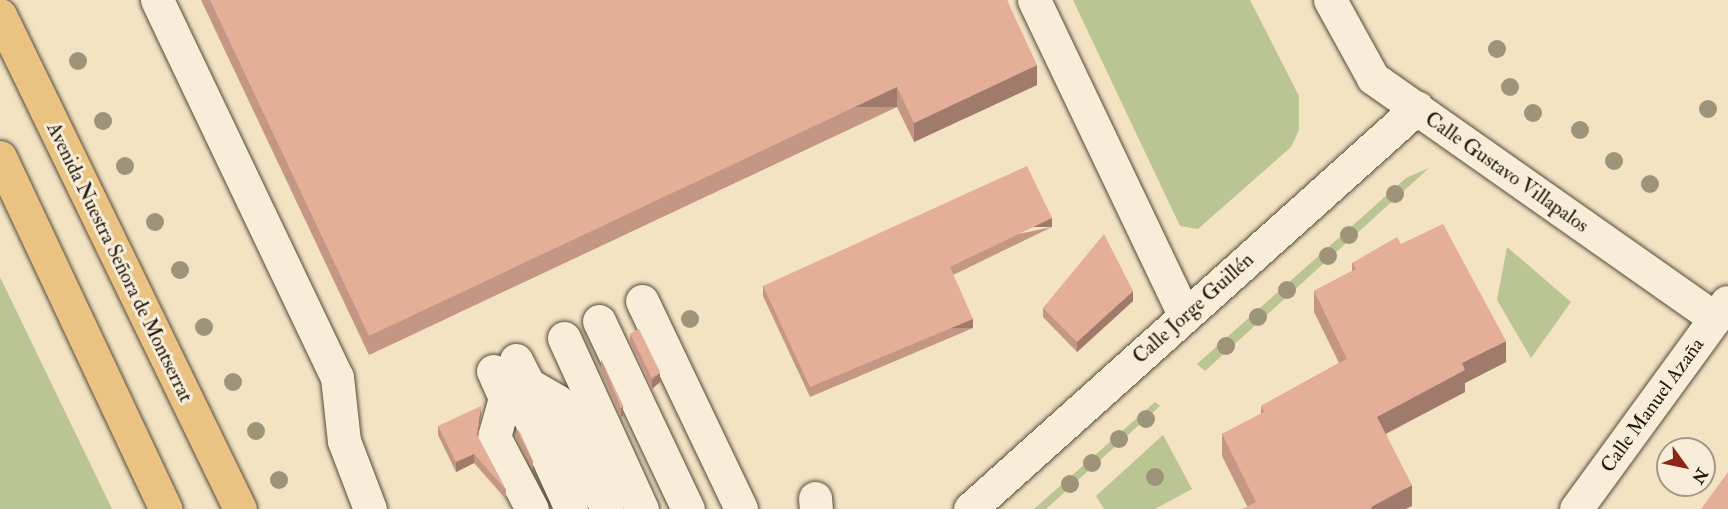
<!DOCTYPE html>
<meta charset="utf-8">
<style>
body{margin:0}
#map{position:relative;width:1728px;height:509px;overflow:hidden;background:#f3e3c3;font-family:"IM FELL Double Pica",serif}
div>[style]{position:absolute}
.green>*{inset:0;background:#bbc493}
.roads{filter:drop-shadow(0 0 2px #554b3b) drop-shadow(0 0 2px #554b3b)}
.minor>*{height:33px;margin:-16.5px;padding:0 16.5px;transform-origin:16.5px;border-radius:16.5px;background:#f7edd8}
.major>*{height:33px;margin:-16.5px;padding:0 16.5px;transform-origin:16.5px;border-radius:16.5px;background:#eac282}
.trees>*{width:18px;height:18px;margin:-9px;border-radius:50%;background:#9d9479}
.wall>*{inset:0;background:#c49684}
.shaded-wall>*{inset:0;background:#a07a6b;transform-origin:0 0}
.building>*{inset:0;background:#e4ae99;transform-origin:0 0}
span{translate:-50% -50%;white-space:nowrap;text-align:center;line-height:1.15;-webkit-text-stroke:6px #f7edd8;paint-order:stroke}
.street-label{font-size:20px;color:#20180e}
.north{position:absolute;left:1656px;top:437px;width:60px;height:60px;box-sizing:border-box;background:#f7edd8;border:2px solid #a19887;border-radius:50%;rotate:123deg;font-size:16px;font-weight:700;line-height:24px;text-align:center;color:#20180e}
.north::after{content:'';display:block;margin:auto;width:21px;height:27px;background:#8f2418;clip-path:polygon(50% 0,100% 100%,50% 72%,0 100%)}
</style>
<div id="map">
<div class="green">
<i style="clip-path:polygon(1073px 0,1250px 0,1299px 96px,1299px 130px,1291px 147px,1198px 229px,1180px 226px)"></i>
<i style="clip-path:polygon(1429px 168px,1205px 371px,1197px 364px,1406px 178px)"></i>
<i style="clip-path:polygon(1507px 247px,1571px 302px,1531px 358px,1497px 300px)"></i>
<i style="clip-path:polygon(0 277px,112px 509px,0 509px)"></i>
<i style="clip-path:polygon(1155px 402px,1160px 406px,1046px 509px,1034px 509px)"></i>
<i style="clip-path:polygon(1163px 435px,1192px 489px,1155px 509px,1104px 509px,1096px 496px)"></i>
</div>
<div class="roads">
<div class="minor">
<i style="left:157px;top:0;width:418px;rotate:64.5deg"></i>
<i style="left:337px;top:377px;width:64px;rotate:83.8deg"></i>
<i style="left:344px;top:441px;width:73px;rotate:69.1deg"></i>
<i style="left:1034px;top:0;width:348px;rotate:64.5deg"></i>
<i style="left:1330px;top:0;width:89px;rotate:61.1deg"></i>
<i style="left:1373px;top:78px;width:418px;rotate:35.1deg"></i>
<i style="left:642px;top:301px;width:230px;rotate:64.5deg"></i>
<i style="left:599px;top:321px;width:208px;rotate:64.7deg"></i>
<i style="left:564px;top:338px;width:188px;rotate:65.5deg"></i>
<i style="left:516px;top:360px;width:27px;rotate:63deg"></i>
<i style="left:528px;top:384px;width:34px;rotate:30deg"></i>
<i style="left:557px;top:401px;width:119px;rotate:65.2deg"></i>
<i style="left:493px;top:371px;width:30px;rotate:66deg"></i>
<i style="left:505px;top:398px;width:41px;rotate:105.8deg"></i>
<i style="left:494px;top:437px;width:81px;rotate:62.2deg"></i>
<i style="left:528px;top:384px;width:15px;rotate:122deg"></i>
<i style="left:520px;top:397px;width:123px;rotate:65.5deg"></i>
<i style="left:815px;top:498px;width:11px;rotate:85deg"></i>
<i style="left:970px;top:509px;width:601px;rotate:-41.9deg"></i>
<i style="left:1576px;top:509px;width:256px;rotate:-53.9deg"></i>
</div>
<div class="major">
<i style="left:0;top:15px;width:549px;rotate:64.09deg"></i>
<i style="left:0;top:157px;width:389px;rotate:64.8deg"></i>
</div>
</div>
<div class="trees">
<i style="left:1497px;top:49px"></i>
<i style="left:78px;top:61px"></i>
<i style="left:1510px;top:87px"></i>
<i style="left:1708px;top:109px"></i>
<i style="left:1533px;top:113px"></i>
<i style="left:103px;top:121px"></i>
<i style="left:1580px;top:130px"></i>
<i style="left:1614px;top:161px"></i>
<i style="left:125px;top:166px"></i>
<i style="left:1650px;top:184px"></i>
<i style="left:1395px;top:194px"></i>
<i style="left:155px;top:222px"></i>
<i style="left:1349px;top:235px"></i>
<i style="left:1328px;top:256px"></i>
<i style="left:180px;top:270px"></i>
<i style="left:1287px;top:290px"></i>
<i style="left:1258px;top:317px"></i>
<i style="left:690px;top:319px"></i>
<i style="left:204px;top:327px"></i>
<i style="left:1226px;top:346px"></i>
<i style="left:233px;top:382px"></i>
<i style="left:1146px;top:419px"></i>
<i style="left:256px;top:431px"></i>
<i style="left:1119px;top:439px"></i>
<i style="left:1092px;top:463px"></i>
<i style="left:1155px;top:477px"></i>
<i style="left:279px;top:480px"></i>
<i style="left:1070px;top:484px"></i>
</div>
<div class="wall">
<i style="clip-path:polygon(201px 0,1007px 0,1037px 85px,914px 142px,897px 107px,369px 355px)"></i>
<i style="clip-path:polygon(1052px 227px,953px 275px,973px 328px,810px 397px,763px 296px,763px 286px)"></i>
<i style="clip-path:polygon(1401px 244px,1506px 362px,1465px 383px,1465px 392px,1386px 434px,1412px 506px,1247px 506px,1222px 456px,1222px 434px,1261px 414px,1261px 406px,1339px 363px,1314px 312px,1314px 291px,1352px 271px,1352px 263px)"></i>
<i style="clip-path:polygon(1133px 301px,1077px 352px,1043px 317px,1043px 308px)"></i>
<i style="clip-path:polygon(630px 333px,660px 382px,652px 389px,630px 343px)"></i>
<i style="clip-path:polygon(601px 359px,623px 406px,623px 416px,621px 418px,601px 368px)"></i>
<i style="clip-path:polygon(481px 415px,478px 437px,506px 490px,506px 499px,474px 463px,456px 472px,438px 435px,438px 426px)"></i>
<i style="clip-path:polygon(516px 428px,533px 461px,533px 470px,516px 438px)"></i>
</div>
<div class="shaded-wall">
<i style="clip-path:polygon(1037px 65px,1037px 85px,914px 142px,914px 123px)"></i>
<i style="left:897px;top:87px;width:20px;height:584px;rotate:90deg"></i>
<i style="left:1052px;top:218px;width:9px;height:113px;rotate:90deg"></i>
<i style="clip-path:polygon(1133px 291px,1133px 301px,1077px 352px,1077px 342px)"></i>
<i style="left:973px;top:319px;width:9px;height:177px;rotate:90deg"></i>
<i style="clip-path:polygon(1506px 341px,1506px 362px,1465px 383px,1465px 392px,1377px 438px,1377px 417px,1462px 363px)"></i>
<i style="clip-path:polygon(660px 373px,660px 382px,652px 389px,652px 380px)"></i>
<i style="clip-path:polygon(481px 406px,481px 415px,477px 445px,477px 435px)"></i>
<i style="clip-path:polygon(623px 406px,623px 416px,621px 418px,621px 408px)"></i>
<i style="clip-path:polygon(474px 454px,474px 463px,456px 472px,456px 462px)"></i>
<i style="clip-path:polygon(1412px 485px,1412px 506px,1406px 509px,1371px 509px,1371px 507px)"></i>
</div>
<div class="building">
<i style="clip-path:polygon(210px 0,1007px 0,1037px 65px,914px 123px,897px 87px,369px 336px)"></i>
<i style="clip-path:polygon(1027px 166px,1052px 218px,950px 267px,973px 319px,810px 387px,763px 286px)"></i>
<i style="clip-path:polygon(1443px 224px,1506px 341px,1462px 363px,1465px 370px,1377px 417px,1412px 485px,1371px 507px,1372px 509px,1242px 509px,1256px 502px,1222px 434px,1264px 412px,1261px 406px,1347px 359px,1314px 291px,1356px 269px,1352px 263px,1397px 237px,1401px 244px)"></i>
<i style="clip-path:polygon(1104px 234px,1133px 291px,1077px 342px,1043px 308px)"></i>
<i style="left:639px;top:329px;width:49px;height:10px;rotate:64deg"></i>
<i style="clip-path:polygon(601px 359px,623px 406px,621px 408px)"></i>
<i style="clip-path:polygon(481px 406px,477px 435px,506px 490px,474px 454px,456px 462px,438px 426px)"></i>
<i style="clip-path:polygon(516px 428px,520px 432px,533px 461px)"></i>
<i style="clip-path:polygon(1728px 472px,1728px 509px,1701px 509px)"></i>
</div>
<div class="street-label">
<span style="left:1507px;top:172px;rotate:35deg">Calle Gustavo Villapalos</span>
<span style="left:120px;top:262px;rotate:64deg">Avenida Nuestra Señora de Montserrat</span>
<span style="left:1193px;top:308px;rotate:-42deg">Calle Jorge Guillén</span>
<span style="left:1652px;top:405px;rotate:-54deg">Calle Manuel Azaña</span>
</div>
<div class="north">N</div>
</div>
